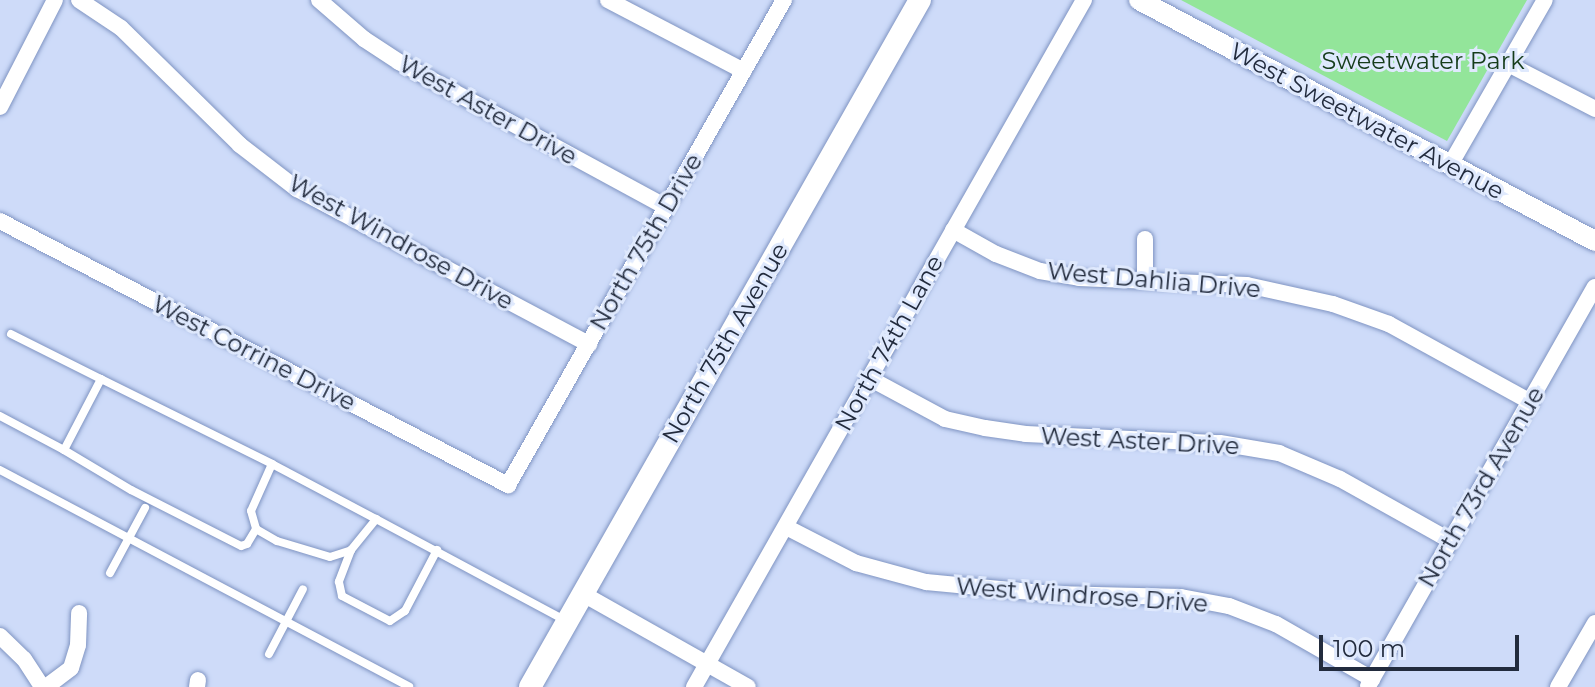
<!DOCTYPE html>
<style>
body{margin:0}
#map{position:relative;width:1595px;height:687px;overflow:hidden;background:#cedbf9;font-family:Montserrat,sans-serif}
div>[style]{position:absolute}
.green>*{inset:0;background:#93e59a}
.roads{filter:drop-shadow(0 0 2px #7f94c2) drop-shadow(0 0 2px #7f94c2)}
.service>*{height:8px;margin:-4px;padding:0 4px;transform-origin:4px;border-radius:4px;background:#fff}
.minor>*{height:16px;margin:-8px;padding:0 8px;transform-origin:8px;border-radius:8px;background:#fff}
.tertiary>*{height:20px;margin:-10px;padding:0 10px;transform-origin:10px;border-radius:10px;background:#fff}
.secondary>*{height:22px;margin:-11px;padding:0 11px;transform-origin:11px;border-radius:11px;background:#fff}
span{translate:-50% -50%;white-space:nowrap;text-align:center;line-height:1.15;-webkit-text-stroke:6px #dfe9fd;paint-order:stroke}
.park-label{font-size:24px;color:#153c1a}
.street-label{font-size:24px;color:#222b3d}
.scale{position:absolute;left:1319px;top:635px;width:200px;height:36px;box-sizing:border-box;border:4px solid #222b3d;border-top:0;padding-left:10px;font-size:24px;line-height:28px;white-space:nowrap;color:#222b3d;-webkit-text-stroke:6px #dfe9fd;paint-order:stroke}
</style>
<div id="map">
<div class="green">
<i style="clip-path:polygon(1181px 0,1527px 0,1447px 141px)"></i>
</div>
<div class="roads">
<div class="service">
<i style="left:11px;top:334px;width:101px;rotate:26.6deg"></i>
<i style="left:0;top:416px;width:72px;rotate:28deg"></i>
<i style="left:272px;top:464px;width:118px;rotate:27.9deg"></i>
<i style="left:0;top:470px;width:463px;rotate:27.9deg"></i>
<i style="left:256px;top:529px;width:17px;rotate:121deg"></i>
<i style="left:247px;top:544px;width:6px;rotate:162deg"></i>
<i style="left:241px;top:546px;width:123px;rotate:-153deg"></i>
<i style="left:131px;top:490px;width:78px;rotate:-149.2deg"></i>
<i style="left:64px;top:450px;width:80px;rotate:-62.5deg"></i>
<i style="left:101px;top:379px;width:191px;rotate:26.4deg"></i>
<i style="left:272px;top:464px;width:51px;rotate:114.1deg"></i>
<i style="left:251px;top:511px;width:19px;rotate:74deg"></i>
<i style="left:256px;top:529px;width:24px;rotate:30deg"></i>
<i style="left:277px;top:541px;width:55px;rotate:16.8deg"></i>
<i style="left:330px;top:557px;width:22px;rotate:-18deg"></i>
<i style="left:351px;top:550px;width:40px;rotate:-51deg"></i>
<i style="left:376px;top:519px;width:216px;rotate:28.2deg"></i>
<i style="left:351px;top:550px;width:34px;rotate:111deg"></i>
<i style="left:339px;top:582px;width:14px;rotate:78deg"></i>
<i style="left:342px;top:596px;width:54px;rotate:27.5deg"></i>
<i style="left:390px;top:621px;width:18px;rotate:-34deg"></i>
<i style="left:405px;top:611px;width:69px;rotate:-62.3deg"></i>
<i style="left:110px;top:573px;width:74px;rotate:-61.7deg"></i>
<i style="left:269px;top:654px;width:73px;rotate:-62.4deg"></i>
</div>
<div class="minor">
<i style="left:79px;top:0;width:50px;rotate:33.7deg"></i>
<i style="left:121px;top:28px;width:167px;rotate:44.5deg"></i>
<i style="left:240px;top:145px;width:72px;rotate:37.7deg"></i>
<i style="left:297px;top:189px;width:331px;rotate:28deg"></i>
<i style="left:319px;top:0;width:60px;rotate:40.9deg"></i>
<i style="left:364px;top:39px;width:42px;rotate:33.3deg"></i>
<i style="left:399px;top:62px;width:304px;rotate:28.5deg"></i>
<i style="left:608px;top:0;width:153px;rotate:27.6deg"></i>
<i style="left:1508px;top:64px;width:98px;rotate:27.3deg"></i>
<i style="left:0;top:107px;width:120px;rotate:-62.8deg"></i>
<i style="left:1450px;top:165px;width:190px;rotate:-60.1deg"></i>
<i style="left:0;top:221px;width:573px;rotate:27.46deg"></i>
<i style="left:508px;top:485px;width:558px;rotate:-60.36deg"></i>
<i style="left:953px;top:230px;width:49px;rotate:29.2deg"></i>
<i style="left:996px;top:254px;width:47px;rotate:21.1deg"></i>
<i style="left:1040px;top:271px;width:40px;rotate:10deg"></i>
<i style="left:1079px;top:278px;width:168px;rotate:2.4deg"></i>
<i style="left:1247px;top:285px;width:88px;rotate:12.5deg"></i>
<i style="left:1333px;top:304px;width:59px;rotate:19.7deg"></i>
<i style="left:1389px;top:324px;width:162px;rotate:28.8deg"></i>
<i style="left:1145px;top:239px;width:39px;rotate:90deg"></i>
<i style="left:869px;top:378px;width:86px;rotate:28.3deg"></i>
<i style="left:945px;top:419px;width:41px;rotate:12.7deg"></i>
<i style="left:985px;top:428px;width:41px;rotate:8.3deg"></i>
<i style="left:1026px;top:434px;width:194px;rotate:2.7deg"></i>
<i style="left:1220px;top:443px;width:60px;rotate:9.6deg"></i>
<i style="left:1279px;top:453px;width:66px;rotate:23.1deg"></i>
<i style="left:1340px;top:479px;width:125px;rotate:29.2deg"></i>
<i style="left:786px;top:527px;width:79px;rotate:27.2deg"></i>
<i style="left:856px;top:563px;width:73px;rotate:15.2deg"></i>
<i style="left:926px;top:582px;width:127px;rotate:5.4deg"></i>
<i style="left:1052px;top:594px;width:129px;rotate:1.3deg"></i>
<i style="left:1181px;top:597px;width:49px;rotate:10.6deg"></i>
<i style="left:1229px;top:606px;width:50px;rotate:21deg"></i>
<i style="left:1276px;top:624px;width:111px;rotate:29.8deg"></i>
<i style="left:583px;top:594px;width:189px;rotate:29.4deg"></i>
<i style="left:0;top:636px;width:33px;rotate:44deg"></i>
<i style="left:24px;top:659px;width:33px;rotate:57deg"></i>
<i style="left:1368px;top:686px;width:459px;rotate:-60.4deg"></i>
<i style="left:46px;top:687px;width:31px;rotate:-37deg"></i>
<i style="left:71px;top:668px;width:24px;rotate:-73deg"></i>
<i style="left:78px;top:645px;width:32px;rotate:-88deg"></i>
<i style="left:197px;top:687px;width:7px;rotate:-82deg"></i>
<i style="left:694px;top:687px;width:790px;rotate:-60.42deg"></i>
<i style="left:1558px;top:687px;width:74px;rotate:-60deg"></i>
</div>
<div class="tertiary">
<i style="left:1139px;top:0;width:516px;rotate:27.86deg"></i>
</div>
<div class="secondary">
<i style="left:530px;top:687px;width:790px;rotate:-60.42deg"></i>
</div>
</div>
<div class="park-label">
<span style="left:1423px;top:61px">Sweetwater Park</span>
</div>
<div class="street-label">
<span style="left:488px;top:110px;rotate:29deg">West Aster Drive</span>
<span style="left:1367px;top:121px;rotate:28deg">West Sweetwater Avenue</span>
<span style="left:401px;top:242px;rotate:29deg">West Windrose Drive</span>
<span style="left:646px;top:242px;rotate:-60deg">North 75th Drive</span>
<span style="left:1154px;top:280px;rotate:5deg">West Dahlia Drive</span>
<span style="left:725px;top:343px;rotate:-60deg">North 75th Avenue</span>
<span style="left:889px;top:343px;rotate:-61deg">North 74th Lane</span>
<span style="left:254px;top:353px;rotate:27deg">West Corrine Drive</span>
<span style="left:1140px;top:441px;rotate:3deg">West Aster Drive</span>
<span style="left:1481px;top:487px;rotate:-60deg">North 73rd Avenue</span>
<span style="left:1082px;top:595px;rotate:4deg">West Windrose Drive</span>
</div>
<div class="scale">100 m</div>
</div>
